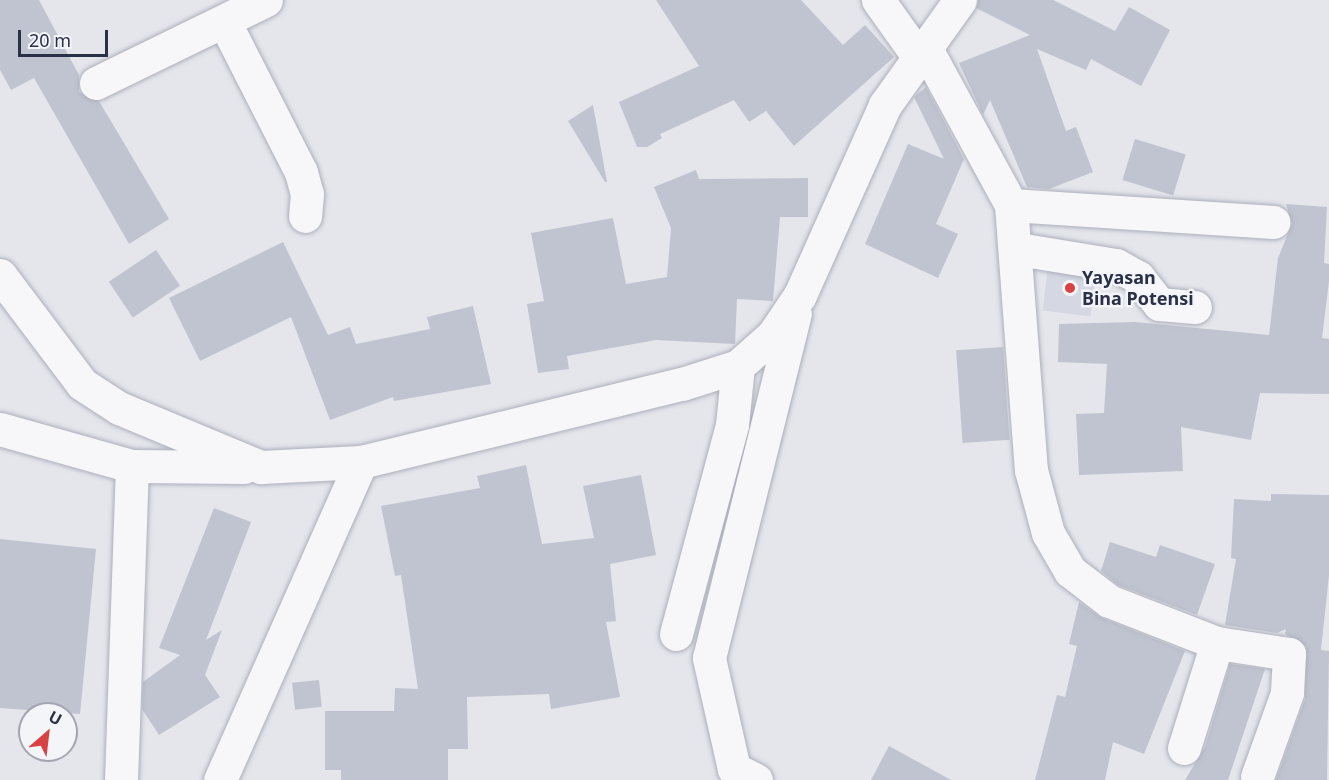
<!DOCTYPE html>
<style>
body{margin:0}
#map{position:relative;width:1329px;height:780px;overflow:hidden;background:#e4e6ec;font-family:"Noto Sans",sans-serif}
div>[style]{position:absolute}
.built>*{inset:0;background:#d5d8e2;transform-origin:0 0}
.building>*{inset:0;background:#c0c4d0;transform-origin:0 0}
.roads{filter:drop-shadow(0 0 2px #acafba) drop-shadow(0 0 2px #acafba)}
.minor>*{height:33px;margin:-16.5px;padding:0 16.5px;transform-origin:16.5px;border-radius:16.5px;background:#f7f7fa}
.dots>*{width:16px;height:16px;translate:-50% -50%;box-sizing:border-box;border:3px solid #f4f5f9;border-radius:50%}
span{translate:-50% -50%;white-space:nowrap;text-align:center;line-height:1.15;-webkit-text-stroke:5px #f4f5f9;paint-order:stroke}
.poi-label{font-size:18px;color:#2a3046;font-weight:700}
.left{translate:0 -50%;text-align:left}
.north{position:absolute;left:18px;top:702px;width:60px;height:60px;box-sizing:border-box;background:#f4f5f9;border:2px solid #a3a6b1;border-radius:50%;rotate:28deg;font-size:16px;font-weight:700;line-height:24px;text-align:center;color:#2a3046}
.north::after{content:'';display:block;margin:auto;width:21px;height:27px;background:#d84243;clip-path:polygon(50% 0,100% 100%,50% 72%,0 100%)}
.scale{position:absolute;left:18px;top:30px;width:90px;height:27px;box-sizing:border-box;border:3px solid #2a3046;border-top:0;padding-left:8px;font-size:18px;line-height:21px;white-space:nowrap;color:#2a3046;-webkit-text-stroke:4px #f4f5f9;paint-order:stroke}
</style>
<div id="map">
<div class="built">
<i style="left:1049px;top:259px;width:48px;height:52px;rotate:7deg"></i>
</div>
<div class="building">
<i style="clip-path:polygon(0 0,39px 0,79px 75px,79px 92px,99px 101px,169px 219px,129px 244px,34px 78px,11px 90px,0 70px)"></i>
<i style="clip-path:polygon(656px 0,801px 0,843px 45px,865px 25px,894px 57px,794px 146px,766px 111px,749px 122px,734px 100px,660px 134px,662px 138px,647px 147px,637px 147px,619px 102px,699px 66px)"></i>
<i style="clip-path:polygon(978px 0,1053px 0,1115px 31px,1129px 7px,1170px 30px,1141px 86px,1091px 59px,1086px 70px,1037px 49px,1066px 131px,1076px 127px,1093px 172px,1049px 189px,1027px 187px,990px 100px,983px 115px,959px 63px,1030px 35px,976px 8px)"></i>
<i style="clip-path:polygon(926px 87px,964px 159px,936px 224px,958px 234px,938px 278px,865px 244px,908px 144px,944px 159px,914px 97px)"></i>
<i style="clip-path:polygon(593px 105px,607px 182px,605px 182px,568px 121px)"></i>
<i style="left:1135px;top:139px;width:53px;height:43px;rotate:17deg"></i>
<i style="clip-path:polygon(696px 170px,699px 179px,808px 178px,808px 217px,780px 217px,773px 301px,737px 299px,735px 344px,656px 340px,567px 356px,569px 369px,538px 373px,527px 304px,544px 301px,531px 233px,613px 218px,626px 284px,667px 277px,671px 228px,654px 187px)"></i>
<i style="clip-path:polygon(1286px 204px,1327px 207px,1324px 263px,1329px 264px,1329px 281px,1322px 338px,1329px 339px,1329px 394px,1260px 393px,1251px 440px,1181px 427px,1183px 471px,1079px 475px,1076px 414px,1104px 413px,1107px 364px,1058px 362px,1059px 324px,1135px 322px,1269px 335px,1278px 258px,1292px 224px)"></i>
<i style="clip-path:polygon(283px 242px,328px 335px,350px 327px,356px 344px,430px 329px,427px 317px,473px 306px,491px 384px,394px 401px,393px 397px,330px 420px,291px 317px,200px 361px,169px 298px)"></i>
<i style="left:156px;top:250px;width:43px;height:57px;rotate:56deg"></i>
<i style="left:1003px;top:347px;width:93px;height:47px;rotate:86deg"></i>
<i style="clip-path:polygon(526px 465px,542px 544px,594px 538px,583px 486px,641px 475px,656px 555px,610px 564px,616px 621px,606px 622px,620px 697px,551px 709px,549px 694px,467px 697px,468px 749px,448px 749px,448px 780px,341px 780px,341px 770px,325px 770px,325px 711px,394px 711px,395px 688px,418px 689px,401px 575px,395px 576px,381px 506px,480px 488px,477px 476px)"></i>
<i style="clip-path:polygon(1271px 494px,1329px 495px,1329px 575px,1321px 650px,1329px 651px,1327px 780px,1276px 780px,1305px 699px,1306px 646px,1285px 634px,1286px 629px,1277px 633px,1225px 625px,1236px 559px,1231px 558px,1234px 499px,1271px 501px)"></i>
<i style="clip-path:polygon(214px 508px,251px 522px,206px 640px,222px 630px,205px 675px,220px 697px,159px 735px,142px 709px,143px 682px,180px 655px,159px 648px)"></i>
<i style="clip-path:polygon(0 539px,96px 549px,80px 714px,0 708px)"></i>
<i style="clip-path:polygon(1110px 542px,1156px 557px,1160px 545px,1215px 564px,1197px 615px,1118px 585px,1101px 571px)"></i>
<i style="clip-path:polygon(1079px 602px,1102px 618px,1185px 651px,1144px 754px,1113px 742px,1105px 780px,1035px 780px,1057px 695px,1065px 697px,1077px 646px,1069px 644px)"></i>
<i style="clip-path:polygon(1230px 664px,1265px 669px,1228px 780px,1185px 780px,1205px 747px)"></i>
<i style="left:319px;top:680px;width:27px;height:27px;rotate:84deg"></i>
<i style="clip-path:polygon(889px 746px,951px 780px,871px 780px)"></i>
</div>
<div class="roads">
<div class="minor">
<i style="left:878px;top:0;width:69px;rotate:54.5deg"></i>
<i style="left:225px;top:23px;width:167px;rotate:63deg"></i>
<i style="left:301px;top:172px;width:23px;rotate:75deg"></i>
<i style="left:307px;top:194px;width:22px;rotate:95deg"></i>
<i style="left:925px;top:47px;width:180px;rotate:61.4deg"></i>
<i style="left:1011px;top:205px;width:266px;rotate:85.7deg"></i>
<i style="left:1031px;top:470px;width:65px;rotate:74.9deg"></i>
<i style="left:1048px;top:533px;width:44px;rotate:59.9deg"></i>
<i style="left:1070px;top:571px;width:49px;rotate:37.6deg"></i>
<i style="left:1109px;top:601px;width:116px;rotate:21.3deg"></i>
<i style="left:1217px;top:643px;width:73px;rotate:8.7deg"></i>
<i style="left:1289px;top:654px;width:39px;rotate:93deg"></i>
<i style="left:1287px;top:693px;width:89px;rotate:109.7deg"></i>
<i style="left:96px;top:83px;width:189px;rotate:-26deg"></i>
<i style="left:1011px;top:205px;width:263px;rotate:3.7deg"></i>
<i style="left:1018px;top:249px;width:99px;rotate:9.3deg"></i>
<i style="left:1116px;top:265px;width:25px;rotate:29deg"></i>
<i style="left:1138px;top:277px;width:34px;rotate:52deg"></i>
<i style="left:1159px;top:304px;width:36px;rotate:5deg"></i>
<i style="left:0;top:275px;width:136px;rotate:53deg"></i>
<i style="left:82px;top:384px;width:44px;rotate:33deg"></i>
<i style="left:119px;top:408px;width:154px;rotate:22.6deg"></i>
<i style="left:261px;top:467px;width:100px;rotate:-2.9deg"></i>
<i style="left:361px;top:462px;width:330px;rotate:-13.7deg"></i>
<i style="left:682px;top:384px;width:59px;rotate:-17.8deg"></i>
<i style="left:738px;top:366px;width:47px;rotate:-41.5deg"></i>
<i style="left:773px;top:335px;width:48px;rotate:-56deg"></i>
<i style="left:800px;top:295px;width:208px;rotate:-65.9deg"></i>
<i style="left:885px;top:105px;width:129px;rotate:-54.5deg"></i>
<i style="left:0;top:429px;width:137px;rotate:15.7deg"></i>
<i style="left:132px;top:466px;width:112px;rotate:0.5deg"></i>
<i style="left:676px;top:634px;width:216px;rotate:-75deg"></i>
<i style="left:732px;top:425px;width:59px;rotate:-84.2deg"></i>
<i style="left:1184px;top:748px;width:110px;rotate:-72.6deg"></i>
<i style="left:121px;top:780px;width:314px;rotate:-88deg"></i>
<i style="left:220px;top:780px;width:348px;rotate:-66.1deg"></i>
<i style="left:756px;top:780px;width:25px;rotate:-153deg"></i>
<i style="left:734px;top:769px;width:114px;rotate:-102.7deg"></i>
<i style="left:709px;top:658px;width:355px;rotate:-76deg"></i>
</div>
</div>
<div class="dots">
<i style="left:1070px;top:288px;background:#d84243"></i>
</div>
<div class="poi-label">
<span class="left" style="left:1082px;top:288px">Yayasan<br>Bina Potensi</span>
</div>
<div class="north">U</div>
<div class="scale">20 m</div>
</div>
